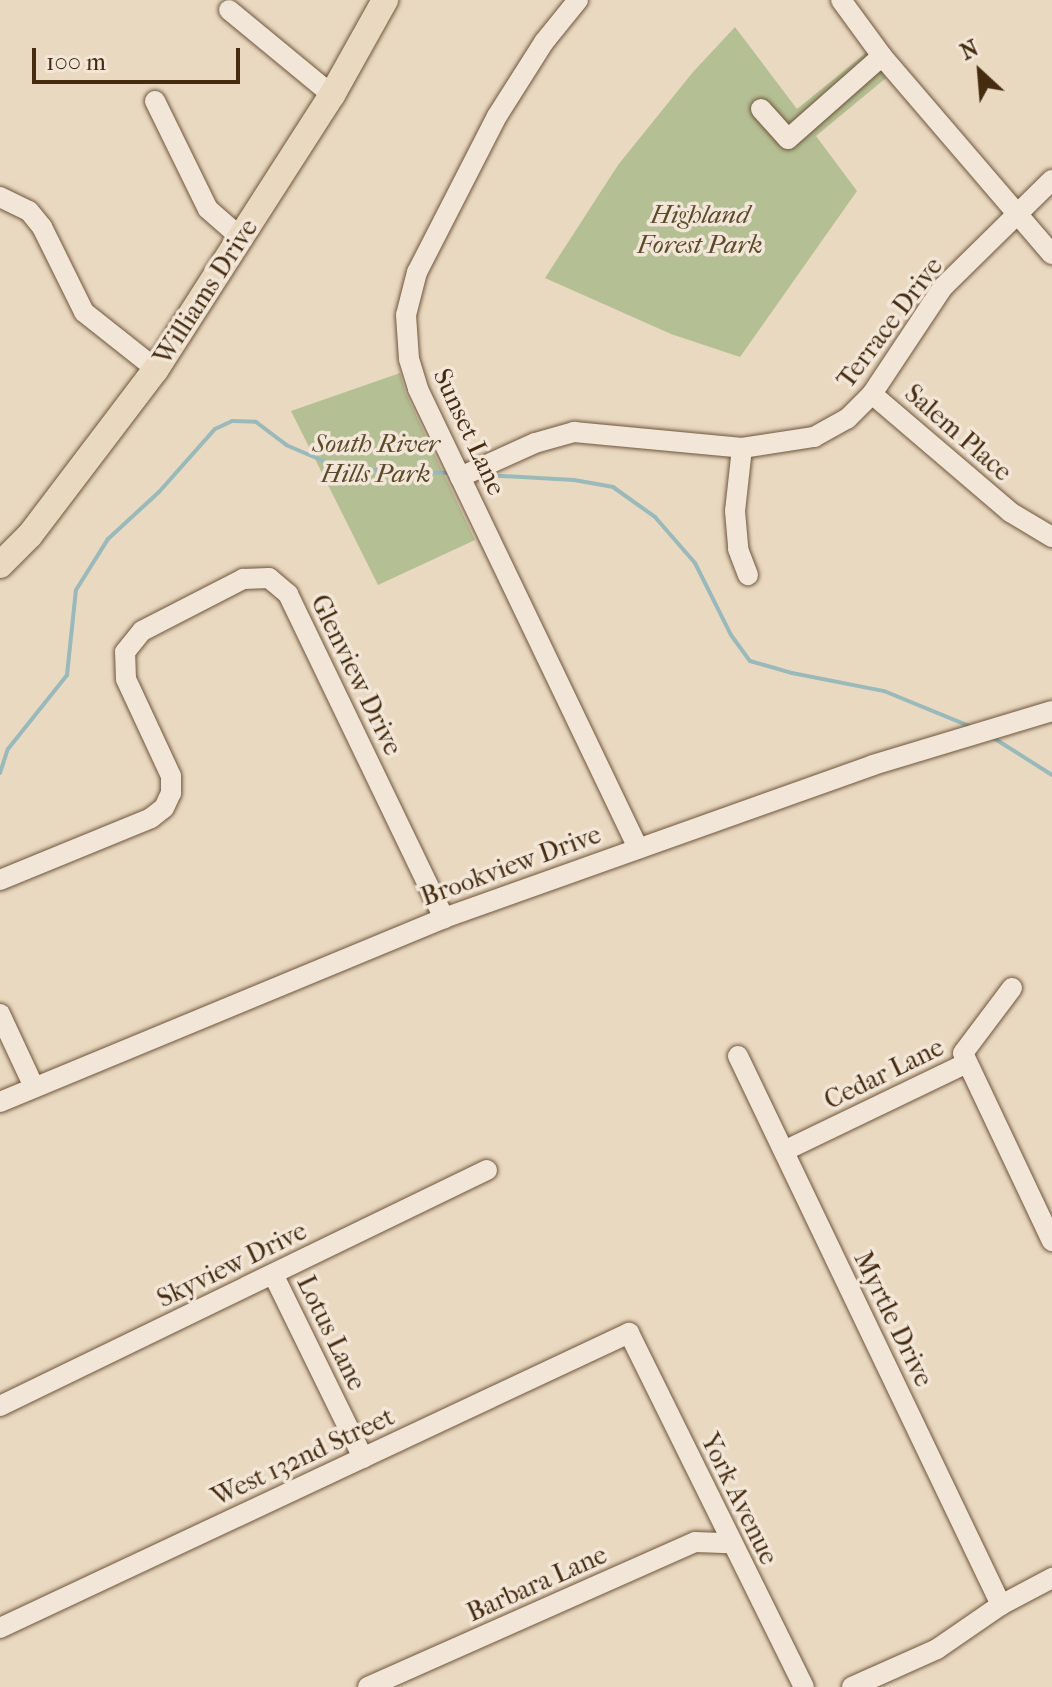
<!DOCTYPE html>
<style>
body{margin:0}
#map{position:relative;width:1052px;height:1687px;overflow:hidden;background:#ead9c1;font-family:"IM FELL French Canon",serif}
div>[style]{position:absolute}
.green>*{inset:0;background:#b5bf94}
.stream>*{height:4px;margin:-2px;padding:0 2px;transform-origin:2px;border-radius:2px;background:#9ab9ba}
.roads{filter:drop-shadow(0 0 2px #6e563c) drop-shadow(0 0 2px #6e563c)}
.minor>*{height:20px;margin:-10px;padding:0 10px;transform-origin:10px;border-radius:10px;background:#f1e6d7}
.major>*{height:26px;margin:-13px;padding:0 13px;transform-origin:13px;border-radius:13px;background:#ead9c1}
span{translate:-50% -50%;white-space:nowrap;text-align:center;line-height:1.15;-webkit-text-stroke:7px #f1e6d7;paint-order:stroke}
.park-label{font-size:26px;color:#5b492a;font-style:italic}
.street-label{font-size:26px;color:#452b10}
.north{position:absolute;left:940px;top:32px;width:80px;height:80px;-webkit-text-stroke:6px #f1e6d7;paint-order:stroke;rotate:334deg;font-size:22px;font-weight:700;line-height:32px;text-align:center;color:#452b10}
.north::after{content:'';display:block;margin:auto;width:28px;height:36px;background:#452b10;clip-path:polygon(50% 0,100% 100%,50% 72%,0 100%)}
.scale{position:absolute;left:32px;top:48px;width:208px;height:36px;box-sizing:border-box;border:4px solid #452b10;border-top:0;padding-left:10px;font-size:24px;line-height:28px;white-space:nowrap;color:#452b10;-webkit-text-stroke:6px #f1e6d7;paint-order:stroke}
</style>
<div id="map">
<div class="green">
<i style="clip-path:polygon(735px 27px,797px 109px,867px 52px,886px 78px,816px 136px,857px 191px,740px 357px,671px 334px,545px 278px,618px 165px,693px 72px)"></i>
<i style="clip-path:polygon(400px 373px,406px 394px,475px 540px,378px 585px,291px 411px)"></i>
</div>
<div class="stream">
<i style="left:483px;top:475px;width:91px;rotate:3.1deg"></i>
<i style="left:574px;top:480px;width:40px;rotate:10deg"></i>
<i style="left:613px;top:487px;width:52px;rotate:35.5deg"></i>
<i style="left:655px;top:517px;width:61px;rotate:49deg"></i>
<i style="left:695px;top:563px;width:80px;rotate:63.4deg"></i>
<i style="left:731px;top:635px;width:32px;rotate:54deg"></i>
<i style="left:750px;top:661px;width:44px;rotate:15.9deg"></i>
<i style="left:792px;top:673px;width:94px;rotate:11.1deg"></i>
<i style="left:884px;top:691px;width:97px;rotate:22.3deg"></i>
<i style="left:992px;top:737px;width:71px;rotate:32.3deg"></i>
<i style="left:0;top:773px;width:25px;rotate:-72deg"></i>
<i style="left:8px;top:749px;width:95px;rotate:-51.4deg"></i>
<i style="left:67px;top:675px;width:85px;rotate:-84deg"></i>
<i style="left:76px;top:590px;width:60px;rotate:-57.9deg"></i>
<i style="left:108px;top:539px;width:69px;rotate:-42.7deg"></i>
<i style="left:159px;top:492px;width:84px;rotate:-48.4deg"></i>
<i style="left:215px;top:429px;width:19px;rotate:-25deg"></i>
<i style="left:232px;top:421px;width:24px;rotate:2deg"></i>
<i style="left:256px;top:422px;width:38px;rotate:37deg"></i>
<i style="left:286px;top:445px;width:61px;rotate:23.2deg"></i>
<i style="left:342px;top:469px;width:108px;rotate:2.1deg"></i>
</div>
<div class="roads">
<div class="minor">
<i style="left:578px;top:0;width:54px;rotate:129deg"></i>
<i style="left:544px;top:42px;width:88px;rotate:122.4deg"></i>
<i style="left:497px;top:116px;width:175px;rotate:117.1deg"></i>
<i style="left:417px;top:272px;width:44px;rotate:104.3deg"></i>
<i style="left:406px;top:315px;width:44px;rotate:86.1deg"></i>
<i style="left:409px;top:359px;width:31px;rotate:73deg"></i>
<i style="left:418px;top:389px;width:509px;rotate:64.39deg"></i>
<i style="left:841px;top:0;width:69px;rotate:53.8deg"></i>
<i style="left:882px;top:56px;width:261px;rotate:49.4deg"></i>
<i style="left:229px;top:10px;width:134px;rotate:39.5deg"></i>
<i style="left:155px;top:101px;width:120px;rotate:63.9deg"></i>
<i style="left:208px;top:209px;width:44px;rotate:41.3deg"></i>
<i style="left:761px;top:109px;width:40px;rotate:48deg"></i>
<i style="left:788px;top:139px;width:125px;rotate:-41.4deg"></i>
<i style="left:0;top:197px;width:32px;rotate:26deg"></i>
<i style="left:29px;top:211px;width:21px;rotate:51deg"></i>
<i style="left:42px;top:227px;width:95px;rotate:63.7deg"></i>
<i style="left:84px;top:312px;width:92px;rotate:38.4deg"></i>
<i style="left:872px;top:394px;width:182px;rotate:40.5deg"></i>
<i style="left:1010px;top:512px;width:49px;rotate:30.8deg"></i>
<i style="left:742px;top:448px;width:63px;rotate:96.3deg"></i>
<i style="left:735px;top:511px;width:38px;rotate:85deg"></i>
<i style="left:738px;top:549px;width:28px;rotate:69deg"></i>
<i style="left:460px;top:477px;width:82px;rotate:-24.4deg"></i>
<i style="left:535px;top:443px;width:41px;rotate:-15.8deg"></i>
<i style="left:574px;top:432px;width:169px;rotate:5.4deg"></i>
<i style="left:742px;top:448px;width:73px;rotate:-8.7deg"></i>
<i style="left:814px;top:437px;width:38px;rotate:-29deg"></i>
<i style="left:847px;top:419px;width:35px;rotate:-45deg"></i>
<i style="left:872px;top:394px;width:128px;rotate:-56.4deg"></i>
<i style="left:943px;top:287px;width:153px;rotate:-44.5deg"></i>
<i style="left:0;top:880px;width:163px;rotate:-22.3deg"></i>
<i style="left:151px;top:818px;width:16px;rotate:-38deg"></i>
<i style="left:164px;top:808px;width:17px;rotate:-65deg"></i>
<i style="left:171px;top:793px;width:17px;rotate:-90deg"></i>
<i style="left:171px;top:776px;width:107px;rotate:-114.9deg"></i>
<i style="left:126px;top:679px;width:27px;rotate:-92deg"></i>
<i style="left:125px;top:652px;width:27px;rotate:-51deg"></i>
<i style="left:142px;top:631px;width:114px;rotate:-27.2deg"></i>
<i style="left:243px;top:579px;width:26px;rotate:-2deg"></i>
<i style="left:269px;top:578px;width:25px;rotate:40deg"></i>
<i style="left:288px;top:594px;width:360px;rotate:64.3deg"></i>
<i style="left:1012px;top:988px;width:81px;rotate:127deg"></i>
<i style="left:963px;top:1053px;width:208px;rotate:64.7deg"></i>
<i style="left:0;top:1014px;width:81px;rotate:65deg"></i>
<i style="left:738px;top:1056px;width:609px;rotate:64.4deg"></i>
<i style="left:0;top:1102px;width:481px;rotate:-22.5deg"></i>
<i style="left:444px;top:918px;width:455px;rotate:-19.6deg"></i>
<i style="left:873px;top:765px;width:187px;rotate:-16.8deg"></i>
<i style="left:784px;top:1151px;width:203px;rotate:-25.7deg"></i>
<i style="left:273px;top:1274px;width:205px;rotate:63.9deg"></i>
<i style="left:0;top:1406px;width:541px;rotate:-25.85deg"></i>
<i style="left:0;top:1628px;width:695px;rotate:-25.13deg"></i>
<i style="left:629px;top:1333px;width:395px;rotate:63.7deg"></i>
<i style="left:368px;top:1687px;width:358px;rotate:-23.9deg"></i>
<i style="left:695px;top:1542px;width:35px;rotate:2deg"></i>
<i style="left:852px;top:1687px;width:93px;rotate:-24.1deg"></i>
<i style="left:937px;top:1649px;width:78px;rotate:-34.5deg"></i>
<i style="left:1001px;top:1605px;width:58px;rotate:-27.9deg"></i>
</div>
<div class="major">
<i style="left:0;top:565px;width:42px;rotate:-45deg"></i>
<i style="left:30px;top:535px;width:208px;rotate:-52.8deg"></i>
<i style="left:156px;top:369px;width:326px;rotate:-57.3deg"></i>
<i style="left:332px;top:95px;width:109px;rotate:-60.8deg"></i>
</div>
</div>
<div class="park-label">
<span style="left:700px;top:230px">Highland<br>Forest Park</span>
<span style="left:376px;top:459px">South River<br>Hills Park</span>
</div>
<div class="street-label">
<span style="left:206px;top:292px;rotate:-57deg">Williams Drive</span>
<span style="left:890px;top:323px;rotate:-53deg">Terrace Drive</span>
<span style="left:469px;top:432px;rotate:65deg">Sunset Lane</span>
<span style="left:958px;top:433px;rotate:41deg">Salem Place</span>
<span style="left:356px;top:675px;rotate:64deg">Glenview Drive</span>
<span style="left:511px;top:866px;rotate:-20deg">Brookview Drive</span>
<span style="left:884px;top:1074px;rotate:-26deg">Cedar Lane</span>
<span style="left:232px;top:1265px;rotate:-26deg">Skyview Drive</span>
<span style="left:893px;top:1319px;rotate:64deg">Myrtle Drive</span>
<span style="left:331px;top:1333px;rotate:64deg">Lotus Lane</span>
<span style="left:303px;top:1457px;rotate:-25deg">West 132nd Street</span>
<span style="left:739px;top:1499px;rotate:64deg">York Avenue</span>
<span style="left:537px;top:1584px;rotate:-24deg">Barbara Lane</span>
</div>
<div class="north">N</div>
<div class="scale">100 m</div>
</div>
